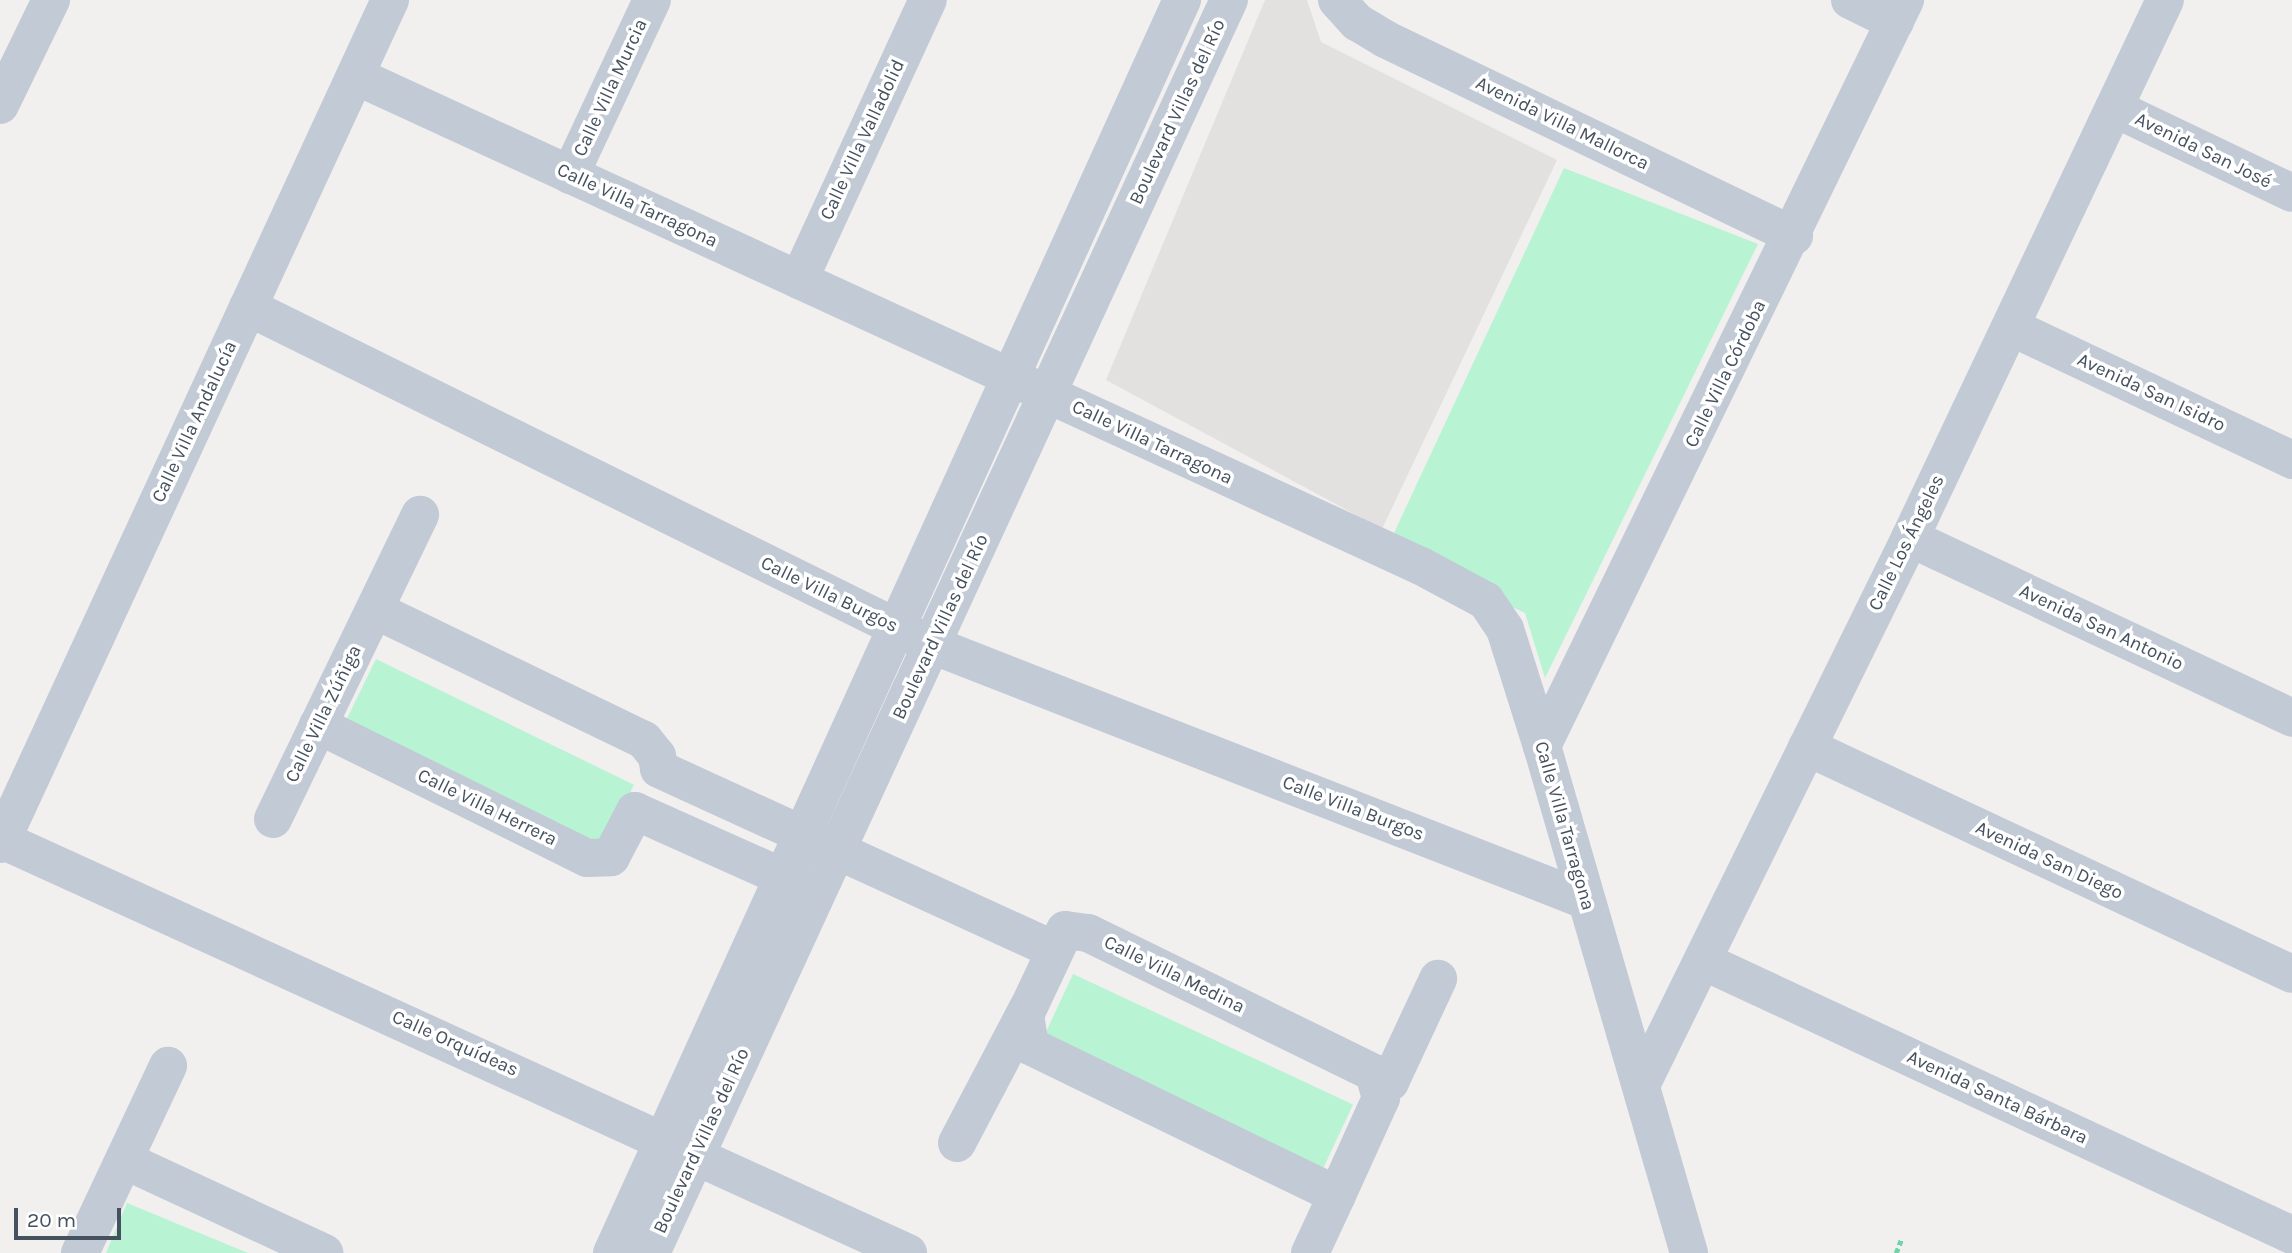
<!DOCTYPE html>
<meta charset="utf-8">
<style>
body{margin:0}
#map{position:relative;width:2292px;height:1253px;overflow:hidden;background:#f2efef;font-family:Karla,sans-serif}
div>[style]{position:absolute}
.education>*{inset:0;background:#e3e0e0}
.green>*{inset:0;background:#b8f4d3;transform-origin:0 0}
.path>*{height:4.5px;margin-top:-2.25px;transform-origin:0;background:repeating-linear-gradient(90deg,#6dd6a8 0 5px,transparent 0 8.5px)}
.minor>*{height:38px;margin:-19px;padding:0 19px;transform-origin:19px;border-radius:19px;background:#c1cad5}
span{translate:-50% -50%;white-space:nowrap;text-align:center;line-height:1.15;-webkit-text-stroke:7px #fff;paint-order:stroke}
.street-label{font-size:19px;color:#45515e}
.scale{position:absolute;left:14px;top:1208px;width:107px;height:32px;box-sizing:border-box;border:4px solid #45515e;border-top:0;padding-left:9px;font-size:21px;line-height:24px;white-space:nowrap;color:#45515e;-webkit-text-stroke:5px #fff;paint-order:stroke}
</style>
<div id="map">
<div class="education">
<i style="clip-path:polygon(1265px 0,1307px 0,1321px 42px,1557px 160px,1382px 529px,1106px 380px)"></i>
</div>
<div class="green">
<i style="clip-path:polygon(1564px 168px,1758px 244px,1545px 678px,1525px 613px,1387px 548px)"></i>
<i style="left:376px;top:659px;width:287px;height:85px;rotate:26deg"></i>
<i style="left:1073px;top:974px;width:309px;height:77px;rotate:25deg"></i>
<i style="clip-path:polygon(127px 1203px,248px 1253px,106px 1253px)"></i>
</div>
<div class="path">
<i style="left:1896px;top:1253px;width:14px;rotate:-69deg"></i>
</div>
<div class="minor">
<i style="left:1337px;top:0;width:30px;rotate:48deg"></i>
<i style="left:1357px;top:22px;width:33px;rotate:31deg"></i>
<i style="left:1385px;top:39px;width:454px;rotate:25.7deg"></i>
<i style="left:1850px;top:0;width:50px;rotate:26.1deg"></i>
<i style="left:356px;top:76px;width:1172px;rotate:24.71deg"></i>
<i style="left:1421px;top:566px;width:74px;rotate:28.3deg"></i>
<i style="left:1486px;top:601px;width:34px;rotate:56deg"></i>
<i style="left:1505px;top:629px;width:123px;rotate:72.5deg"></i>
<i style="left:1542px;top:746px;width:528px;rotate:73.83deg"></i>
<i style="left:0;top:105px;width:117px;rotate:-64.1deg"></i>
<i style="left:2114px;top:108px;width:197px;rotate:25.5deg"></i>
<i style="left:570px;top:175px;width:193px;rotate:-64.9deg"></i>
<i style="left:799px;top:280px;width:308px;rotate:-65.3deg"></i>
<i style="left:248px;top:307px;width:763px;rotate:26.3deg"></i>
<i style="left:932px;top:645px;width:701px;rotate:21.33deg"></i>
<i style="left:2011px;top:327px;width:311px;rotate:25.3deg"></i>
<i style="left:1910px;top:538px;width:422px;rotate:25.2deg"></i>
<i style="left:375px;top:610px;width:299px;rotate:25.8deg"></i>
<i style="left:644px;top:740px;width:21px;rotate:51deg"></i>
<i style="left:657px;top:756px;width:13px;rotate:81deg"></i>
<i style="left:659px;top:769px;width:435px;rotate:24.6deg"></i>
<i style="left:318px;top:725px;width:300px;rotate:26.3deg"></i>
<i style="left:587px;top:858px;width:24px;rotate:-2deg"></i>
<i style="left:611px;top:857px;width:52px;rotate:-62.4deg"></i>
<i style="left:635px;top:811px;width:188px;rotate:24.1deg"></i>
<i style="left:1542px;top:746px;width:830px;rotate:-64.05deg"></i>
<i style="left:1807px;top:747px;width:535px;rotate:25.08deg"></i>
<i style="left:273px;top:819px;width:338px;rotate:-64.2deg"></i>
<i style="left:0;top:839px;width:998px;rotate:24.51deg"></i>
<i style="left:0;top:844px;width:930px;rotate:-65.2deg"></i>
<i style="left:1703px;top:961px;width:650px;rotate:24.95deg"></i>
<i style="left:1642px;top:1083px;width:607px;rotate:-63.81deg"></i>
<i style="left:1910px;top:538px;width:595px;rotate:-64.64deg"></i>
<i style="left:1381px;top:1086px;width:10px;rotate:-24deg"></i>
<i style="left:1390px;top:1082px;width:114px;rotate:-65deg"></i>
<i style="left:957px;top:1143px;width:153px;rotate:-62.3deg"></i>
<i style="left:124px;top:1160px;width:221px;rotate:24.9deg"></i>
<i style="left:80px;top:1253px;width:207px;rotate:-64.8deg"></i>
<i style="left:612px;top:1253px;width:1377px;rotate:-65.54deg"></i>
<i style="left:651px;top:1253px;width:1380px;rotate:-65.24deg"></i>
<i style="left:1310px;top:1253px;width:64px;rotate:-65deg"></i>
<i style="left:1337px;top:1195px;width:107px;rotate:-65.6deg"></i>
<i style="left:1381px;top:1098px;width:26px;rotate:-106deg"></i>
<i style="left:1374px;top:1073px;width:318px;rotate:-153.9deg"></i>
<i style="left:1088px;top:933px;width:23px;rotate:-173deg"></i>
<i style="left:1065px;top:930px;width:94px;rotate:115.2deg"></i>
<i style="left:1025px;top:1015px;width:31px;rotate:81deg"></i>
<i style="left:1030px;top:1046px;width:341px;rotate:25.9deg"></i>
</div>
<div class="street-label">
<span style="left:611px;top:88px;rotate:-65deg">Calle Villa Murcia</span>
<span style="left:1178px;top:112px;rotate:-65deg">Boulevard Villas del Río</span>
<span style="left:1562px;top:124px;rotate:26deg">Avenida Villa Mallorca</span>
<span style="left:863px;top:140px;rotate:-65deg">Calle Villa Valladolid</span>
<span style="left:2203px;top:151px;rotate:26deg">Avenida San José</span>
<span style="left:637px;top:206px;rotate:25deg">Calle Villa Tarragona</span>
<span style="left:1726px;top:374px;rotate:-64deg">Calle Villa Córdoba</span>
<span style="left:2151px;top:393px;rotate:25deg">Avenida San Isidro</span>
<span style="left:195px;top:422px;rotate:-65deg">Calle Villa Andalucía</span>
<span style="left:1152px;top:443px;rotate:25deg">Calle Villa Tarragona</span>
<span style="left:1907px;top:543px;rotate:-64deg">Calle Los Ángeles</span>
<span style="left:829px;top:595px;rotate:26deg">Calle Villa Burgos</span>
<span style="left:941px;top:627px;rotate:-65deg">Boulevard Villas del Río</span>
<span style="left:2101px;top:628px;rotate:25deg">Avenida San Antonio</span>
<span style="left:324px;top:714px;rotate:-64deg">Calle Villa Zúñiga</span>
<span style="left:487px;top:808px;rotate:26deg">Calle Villa Herrera</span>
<span style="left:1353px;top:809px;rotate:21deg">Calle Villa Burgos</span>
<span style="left:1564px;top:826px;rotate:74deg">Calle Villa Tarragona</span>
<span style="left:2049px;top:861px;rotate:25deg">Avenida San Diego</span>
<span style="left:1174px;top:975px;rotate:26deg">Calle Villa Medina</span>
<span style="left:455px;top:1044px;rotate:24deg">Calle Orquídeas</span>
<span style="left:1997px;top:1098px;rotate:25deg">Avenida Santa Bárbara</span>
<span style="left:702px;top:1141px;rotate:-65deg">Boulevard Villas del Río</span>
</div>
<div class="scale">20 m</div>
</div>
